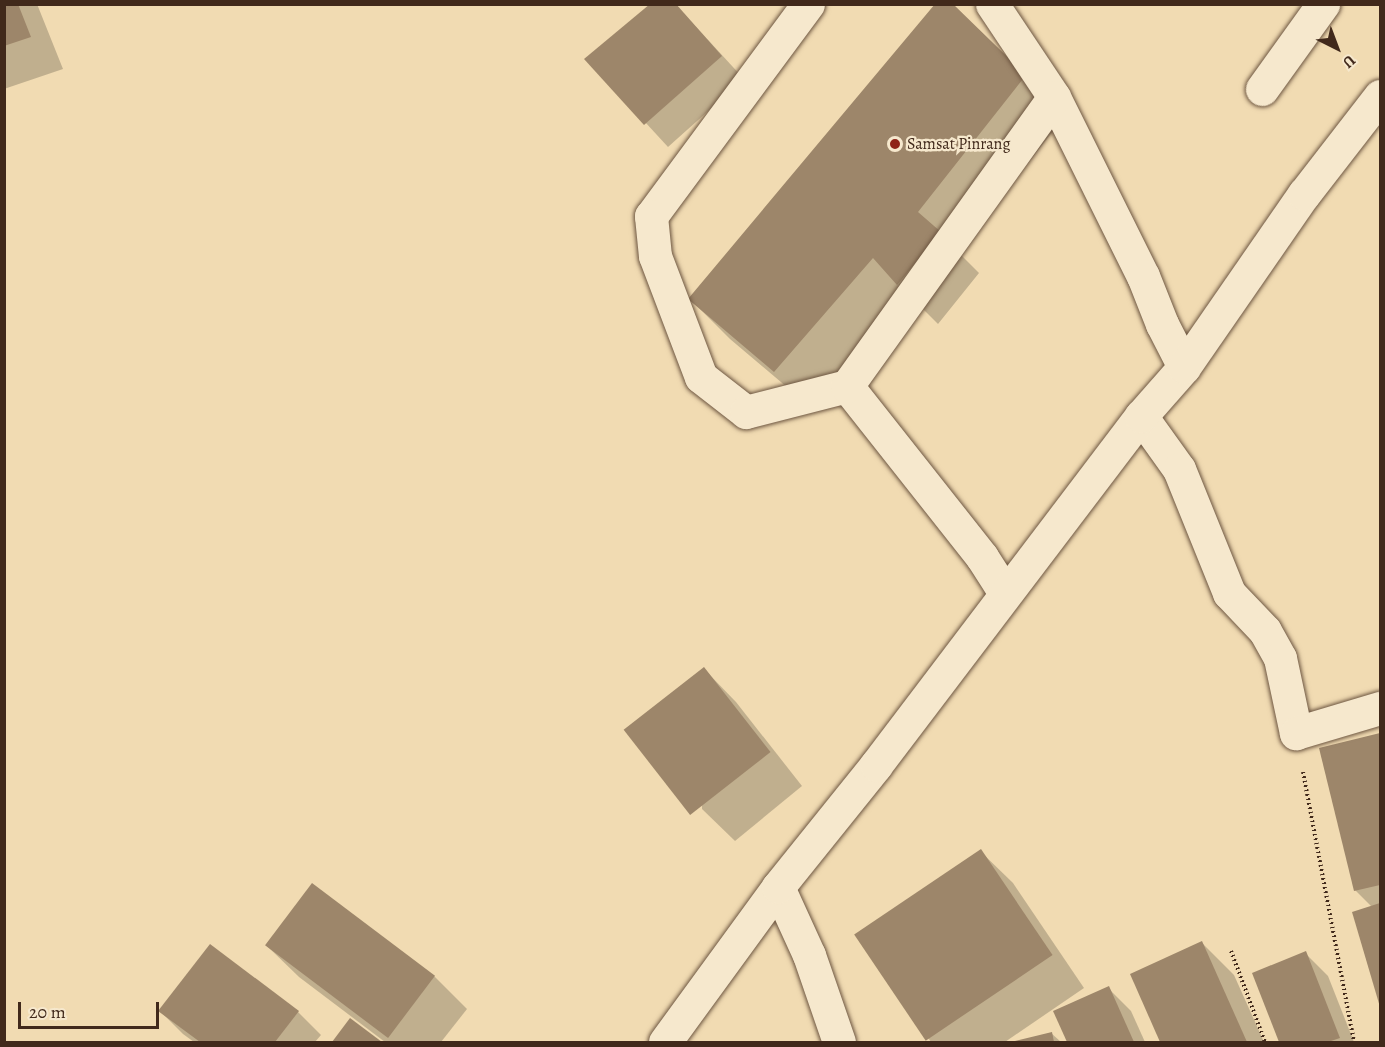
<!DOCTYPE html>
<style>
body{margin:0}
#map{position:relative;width:1385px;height:1047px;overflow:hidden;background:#f1dbb2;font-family:Alegreya,serif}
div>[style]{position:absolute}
.shadow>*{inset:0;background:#0003}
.building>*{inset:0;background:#9d866a;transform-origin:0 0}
.path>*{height:4px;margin-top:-2px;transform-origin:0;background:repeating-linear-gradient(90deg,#41291b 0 1.5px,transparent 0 4.5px)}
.roads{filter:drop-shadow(0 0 2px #6d5641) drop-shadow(0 0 2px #6d5641)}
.minor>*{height:33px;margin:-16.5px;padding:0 16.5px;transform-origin:16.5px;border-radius:16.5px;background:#f6e8cd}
.dots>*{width:16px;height:16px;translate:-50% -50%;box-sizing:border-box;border:3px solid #f6e8cd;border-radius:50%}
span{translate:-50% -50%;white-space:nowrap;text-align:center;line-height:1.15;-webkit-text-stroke:4.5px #f6e8cd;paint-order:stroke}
.poi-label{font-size:16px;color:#41291b}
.left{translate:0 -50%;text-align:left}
.frame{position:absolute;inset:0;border:6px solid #41291b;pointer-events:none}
.north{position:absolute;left:1307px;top:18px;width:60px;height:60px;-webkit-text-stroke:4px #f6e8cd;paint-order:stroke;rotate:138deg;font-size:16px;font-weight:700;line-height:24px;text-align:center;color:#41291b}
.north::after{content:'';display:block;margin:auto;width:21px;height:27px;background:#41291b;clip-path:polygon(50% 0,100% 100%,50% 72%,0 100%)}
.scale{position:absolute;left:18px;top:1002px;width:141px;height:27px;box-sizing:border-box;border:3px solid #41291b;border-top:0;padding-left:8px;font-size:18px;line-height:21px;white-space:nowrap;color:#41291b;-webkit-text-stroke:4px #f6e8cd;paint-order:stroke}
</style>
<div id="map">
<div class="shadow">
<i style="clip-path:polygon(4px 4px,37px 4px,63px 69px,4px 89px)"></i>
<i style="clip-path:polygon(675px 4px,744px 79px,668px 147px,587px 59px)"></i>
<i style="clip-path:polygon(937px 4px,1065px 116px,958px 252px,979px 273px,938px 324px,912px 298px,814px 410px,730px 339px,690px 299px)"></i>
<i style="clip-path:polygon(704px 669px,736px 702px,802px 786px,735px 841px,702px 809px)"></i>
<i style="clip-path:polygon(1380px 734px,1380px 1004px,1354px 913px,1372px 907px,1355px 890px,1320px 750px)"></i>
<i style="clip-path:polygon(980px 851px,1013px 883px,1084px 988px,1005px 1042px,931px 1042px,857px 935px)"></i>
<i style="clip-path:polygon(312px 885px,434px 976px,467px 1009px,441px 1042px,385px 1042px,299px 977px,266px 945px)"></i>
<i style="clip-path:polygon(1202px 943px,1234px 975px,1264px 1042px,1162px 1042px,1132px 974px)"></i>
<i style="clip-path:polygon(210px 946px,298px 1012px,321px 1035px,315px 1042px,194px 1042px,183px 1034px,160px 1011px)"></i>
<i style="clip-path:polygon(1305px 953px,1328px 976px,1354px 1042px,1281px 1042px,1254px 973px)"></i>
<i style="clip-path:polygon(1108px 988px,1131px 1011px,1145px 1042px,1069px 1042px,1055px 1012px)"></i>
<i style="clip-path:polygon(350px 1020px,380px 1042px,334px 1042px)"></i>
<i style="clip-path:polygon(1051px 1033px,1061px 1042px,1014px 1042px)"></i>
</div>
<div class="building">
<i style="clip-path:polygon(4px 4px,18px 4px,31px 37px,4px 46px)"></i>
<i style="clip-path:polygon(650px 4px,676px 4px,722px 56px,644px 125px,584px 59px)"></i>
<i style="clip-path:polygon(935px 4px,953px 4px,1026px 75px,918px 212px,941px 232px,897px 285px,873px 258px,774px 372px,688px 299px)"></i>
<i style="left:704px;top:667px;width:108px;height:102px;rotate:52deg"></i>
<i style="clip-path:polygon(1380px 733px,1380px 885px,1354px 891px,1319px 748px)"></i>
<i style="left:981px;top:849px;width:128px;height:153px;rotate:56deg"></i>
<i style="left:312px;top:883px;width:154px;height:78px;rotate:37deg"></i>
<i style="clip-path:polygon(1380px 903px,1380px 1007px,1352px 912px)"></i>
<i style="clip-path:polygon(1202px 941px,1247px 1042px,1160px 1042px,1130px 974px)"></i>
<i style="clip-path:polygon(210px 944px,299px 1011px,275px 1042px,200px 1042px,158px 1011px)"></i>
<i style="clip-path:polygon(1306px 951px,1340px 1038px,1328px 1042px,1279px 1042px,1252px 973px)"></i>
<i style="clip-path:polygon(1109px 986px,1134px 1042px,1067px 1042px,1053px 1011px)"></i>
<i style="clip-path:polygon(350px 1018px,382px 1042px,332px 1042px)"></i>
<i style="clip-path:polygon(1052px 1032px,1054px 1042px,1011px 1042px)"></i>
</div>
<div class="path">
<i style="left:1303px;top:772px;width:275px;rotate:79.3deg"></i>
<i style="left:1231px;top:951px;width:97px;rotate:69.5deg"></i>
</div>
<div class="roads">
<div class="minor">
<i style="left:808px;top:4px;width:264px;rotate:126.5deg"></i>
<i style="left:651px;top:216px;width:40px;rotate:84.3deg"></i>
<i style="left:655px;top:256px;width:129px;rotate:69.2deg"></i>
<i style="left:701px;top:377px;width:57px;rotate:37.9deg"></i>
<i style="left:746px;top:412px;width:104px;rotate:-14.4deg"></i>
<i style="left:992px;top:4px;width:112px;rotate:56.3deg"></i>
<i style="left:1054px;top:97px;width:200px;rotate:63.6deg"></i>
<i style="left:1143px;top:276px;width:52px;rotate:68.4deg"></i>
<i style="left:1162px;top:324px;width:48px;rotate:62.9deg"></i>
<i style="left:1262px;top:89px;width:105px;rotate:-54.3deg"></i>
<i style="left:1141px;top:416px;width:65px;rotate:54.4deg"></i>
<i style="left:1179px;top:469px;width:134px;rotate:68deg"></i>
<i style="left:1229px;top:593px;width:52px;rotate:46.5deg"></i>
<i style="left:1265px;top:631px;width:31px;rotate:61deg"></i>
<i style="left:1280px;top:658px;width:77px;rotate:78deg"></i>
<i style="left:1296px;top:733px;width:88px;rotate:-16.6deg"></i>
<i style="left:1005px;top:593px;width:43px;rotate:-122.6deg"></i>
<i style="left:982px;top:557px;width:218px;rotate:-128.3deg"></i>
<i style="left:847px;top:386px;width:355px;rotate:-54.4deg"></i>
<i style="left:778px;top:887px;width:75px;rotate:65.5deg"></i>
<i style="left:809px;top:955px;width:92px;rotate:71deg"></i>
<i style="left:665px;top:1042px;width:192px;rotate:-53.9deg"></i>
<i style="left:778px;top:887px;width:156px;rotate:-51.2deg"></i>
<i style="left:876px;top:765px;width:438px;rotate:-52.8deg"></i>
<i style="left:1141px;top:416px;width:65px;rotate:-48.7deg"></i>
<i style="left:1184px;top:367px;width:211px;rotate:-55.3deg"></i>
<i style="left:1304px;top:194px;width:124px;rotate:-52.2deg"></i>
</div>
</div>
<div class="dots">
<i style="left:895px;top:144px;background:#8f2418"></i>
</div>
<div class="poi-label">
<span class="left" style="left:907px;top:144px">Samsat Pinrang</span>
</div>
<div class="frame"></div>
<div class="north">U</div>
<div class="scale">20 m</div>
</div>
